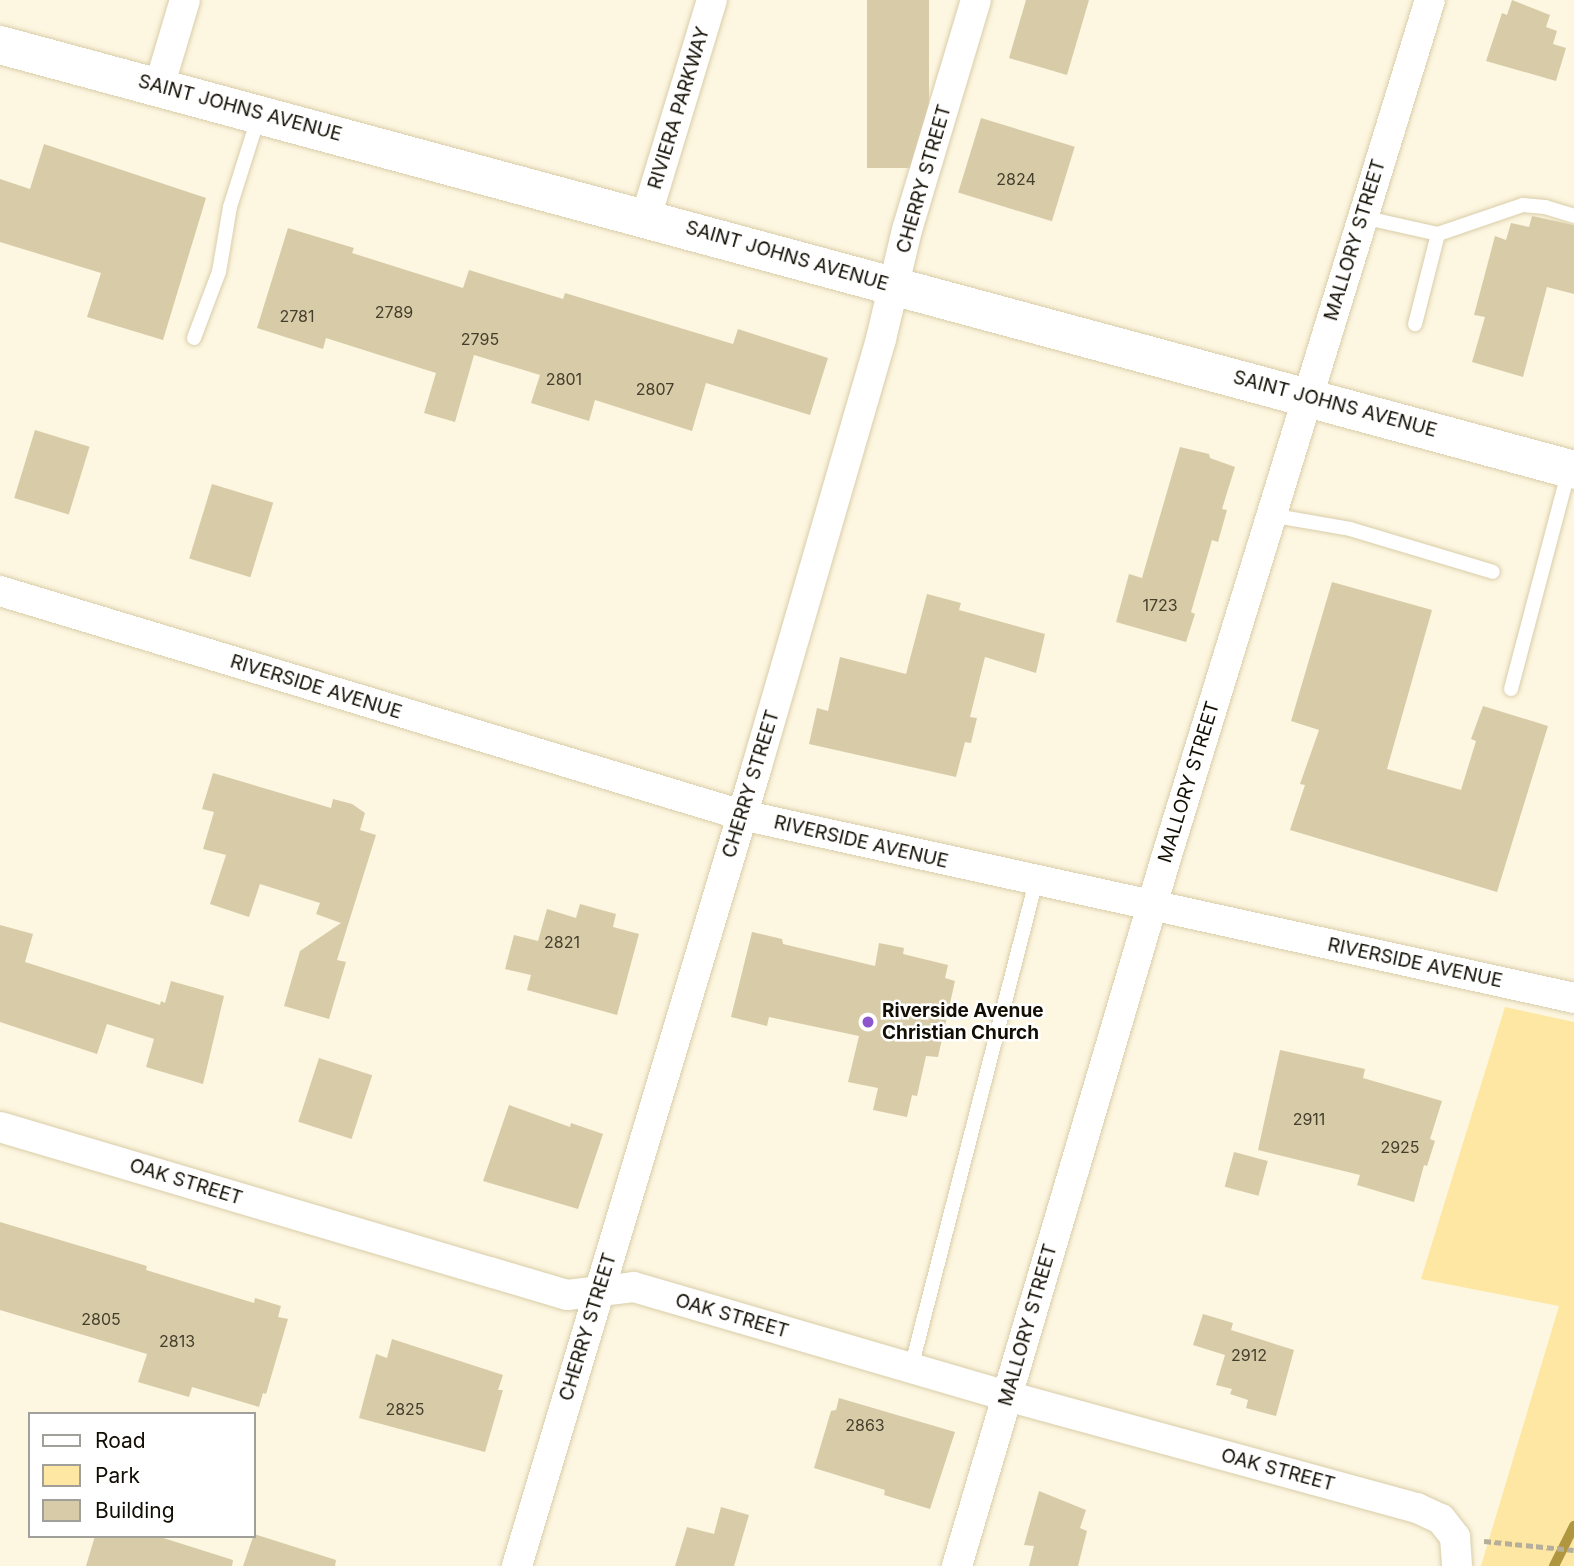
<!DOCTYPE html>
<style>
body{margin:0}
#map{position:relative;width:1574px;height:1566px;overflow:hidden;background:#fdf6e0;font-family:Inter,sans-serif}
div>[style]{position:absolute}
.green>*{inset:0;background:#fee7a2}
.stream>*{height:10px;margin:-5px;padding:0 5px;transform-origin:5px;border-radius:5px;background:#b0963e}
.building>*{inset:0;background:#d8cca8;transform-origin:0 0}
.path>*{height:4.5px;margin-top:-2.25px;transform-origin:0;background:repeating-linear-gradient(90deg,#b4ae9b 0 7px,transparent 0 10.5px)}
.roads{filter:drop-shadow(0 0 2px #d9cda9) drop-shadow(0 0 2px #d9cda9)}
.service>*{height:14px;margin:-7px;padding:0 7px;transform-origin:7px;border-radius:7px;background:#fff}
.minor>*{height:30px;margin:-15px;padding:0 15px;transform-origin:15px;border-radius:15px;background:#fff}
.secondary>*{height:38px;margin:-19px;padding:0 19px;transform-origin:19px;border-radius:19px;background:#fff}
.dots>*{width:19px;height:19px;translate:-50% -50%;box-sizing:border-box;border:4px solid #fff;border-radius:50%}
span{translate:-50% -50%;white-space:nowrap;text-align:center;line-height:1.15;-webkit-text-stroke:5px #fff;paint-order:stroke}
.number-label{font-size:16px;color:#443e2c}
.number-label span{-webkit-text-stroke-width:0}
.street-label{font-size:19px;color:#120e03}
.poi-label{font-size:19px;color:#120e03;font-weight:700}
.left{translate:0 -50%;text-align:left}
.legend{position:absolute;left:28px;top:1412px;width:228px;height:126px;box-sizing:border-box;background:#fff;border:2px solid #a09f9a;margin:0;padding:9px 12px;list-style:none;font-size:21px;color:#120e03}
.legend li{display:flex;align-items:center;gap:14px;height:35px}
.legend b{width:35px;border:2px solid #a09f9a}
</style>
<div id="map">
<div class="green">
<i style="clip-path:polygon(1505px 1007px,1574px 1022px,1574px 1566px,1481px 1566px,1559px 1306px,1421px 1279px)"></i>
</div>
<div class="stream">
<i style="left:1554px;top:1566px;width:45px;rotate:-63.4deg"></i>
</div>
<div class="building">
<i style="left:867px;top:0;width:62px;height:168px"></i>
<i style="clip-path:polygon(1026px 0,1089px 0,1067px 75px,1009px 58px)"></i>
<i style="clip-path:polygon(1512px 0,1550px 15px,1546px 27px,1557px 31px,1553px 44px,1566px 48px,1556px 81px,1486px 61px,1502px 13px,1507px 15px)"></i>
<i style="left:981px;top:118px;width:98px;height:78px;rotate:17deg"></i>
<i style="clip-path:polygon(44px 144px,206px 198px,163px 340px,87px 317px,101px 273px,0 242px,0 179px,30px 189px)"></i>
<i style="clip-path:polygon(1532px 216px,1574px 225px,1574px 294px,1547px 287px,1523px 377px,1472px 362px,1485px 317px,1474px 315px,1495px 236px,1506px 240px,1511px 223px,1529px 227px)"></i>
<i style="clip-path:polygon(288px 228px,354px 248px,352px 253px,463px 288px,469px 270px,563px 299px,565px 293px,733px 344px,738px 329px,828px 358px,810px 415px,706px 383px,692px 431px,595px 400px,589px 421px,531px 403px,540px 375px,474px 355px,455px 422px,424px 413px,436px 373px,326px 338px,323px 349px,257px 328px)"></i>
<i style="left:35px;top:430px;width:57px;height:71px;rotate:17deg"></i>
<i style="clip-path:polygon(1180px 447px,1209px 454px,1210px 458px,1235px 467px,1222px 509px,1227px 510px,1218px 542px,1212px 540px,1191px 612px,1195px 614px,1186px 642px,1116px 622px,1129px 574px,1142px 578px)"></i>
<i style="left:212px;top:484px;width:64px;height:78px;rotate:17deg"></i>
<i style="clip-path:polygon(1332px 582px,1432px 610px,1387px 769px,1461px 790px,1476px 741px,1471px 739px,1483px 706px,1548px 726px,1497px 892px,1290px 830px,1305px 785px,1300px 784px,1319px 730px,1291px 721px)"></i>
<i style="clip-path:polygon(927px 594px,961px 603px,959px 610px,1045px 634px,1036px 673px,985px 657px,970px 717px,977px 718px,971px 743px,965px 742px,956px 777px,809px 744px,817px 708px,828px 711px,840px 657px,906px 674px)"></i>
<i style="clip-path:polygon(213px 773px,331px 808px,333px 799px,352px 804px,365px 813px,360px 830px,376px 835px,337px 960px,346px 962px,329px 1019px,284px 1006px,300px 951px,341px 923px,316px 914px,320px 903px,260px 884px,249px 917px,210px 904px,226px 855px,203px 849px,214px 812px,202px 809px)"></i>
<i style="clip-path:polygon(580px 904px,616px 914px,613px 927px,639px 934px,617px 1015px,527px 990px,531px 975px,505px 969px,514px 935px,538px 941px,547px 909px,576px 918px)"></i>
<i style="clip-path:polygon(0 925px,33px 934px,25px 962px,160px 1005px,161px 1001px,165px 1003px,171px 981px,224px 996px,203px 1084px,146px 1067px,154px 1039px,107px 1024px,97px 1054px,0 1022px)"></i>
<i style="clip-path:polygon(752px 932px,782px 939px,783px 944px,875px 966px,879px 943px,904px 948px,903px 954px,948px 965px,945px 978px,955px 981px,938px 1057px,926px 1056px,917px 1096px,912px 1095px,907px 1117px,873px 1110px,878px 1088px,848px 1082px,859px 1036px,769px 1017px,767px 1026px,731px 1017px)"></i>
<i style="clip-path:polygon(1280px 1050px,1365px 1069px,1363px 1078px,1442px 1101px,1430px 1139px,1435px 1141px,1427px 1166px,1424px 1165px,1414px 1202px,1357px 1185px,1360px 1175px,1258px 1150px)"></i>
<i style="left:319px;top:1058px;width:56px;height:67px;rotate:18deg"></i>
<i style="clip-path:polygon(509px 1105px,570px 1127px,571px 1123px,603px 1134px,578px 1209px,483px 1181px)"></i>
<i style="left:1234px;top:1152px;width:35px;height:36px;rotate:15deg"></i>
<i style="clip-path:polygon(0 1222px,147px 1266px,146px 1270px,254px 1303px,255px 1298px,281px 1306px,278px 1317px,288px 1319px,266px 1394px,263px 1393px,259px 1407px,192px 1387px,189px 1397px,138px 1382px,147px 1354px,0 1310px)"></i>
<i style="clip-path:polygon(1203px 1314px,1233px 1323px,1231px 1330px,1294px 1350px,1276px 1416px,1246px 1408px,1248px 1400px,1230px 1394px,1232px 1389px,1216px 1385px,1225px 1355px,1193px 1345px)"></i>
<i style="clip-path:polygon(392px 1339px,503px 1375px,498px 1390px,503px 1390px,485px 1452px,359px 1418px,376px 1354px,387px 1358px)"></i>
<i style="clip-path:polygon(839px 1398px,955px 1432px,930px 1509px,884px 1495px,885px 1490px,814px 1468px,831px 1411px,836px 1410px)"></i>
<i style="clip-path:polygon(1039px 1491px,1086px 1510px,1080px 1528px,1087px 1531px,1078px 1566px,1029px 1566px,1034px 1546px,1024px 1545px)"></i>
<i style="clip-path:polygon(721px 1507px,749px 1515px,734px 1566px,675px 1566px,687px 1527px,714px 1534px)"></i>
<i style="clip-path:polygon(254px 1534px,336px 1560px,335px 1566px,243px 1566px)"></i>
<i style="clip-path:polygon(95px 1536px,157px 1536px,233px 1560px,232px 1566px,86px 1566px)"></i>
</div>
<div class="path">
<i style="left:1484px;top:1541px;width:90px;rotate:5.7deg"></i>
</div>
<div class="roads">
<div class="service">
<i style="left:1362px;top:217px;width:78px;rotate:12.6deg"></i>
<i style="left:1438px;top:234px;width:93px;rotate:104.3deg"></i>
<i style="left:1438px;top:234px;width:90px;rotate:-18.8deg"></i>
<i style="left:1523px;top:205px;width:22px;rotate:5deg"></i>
<i style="left:1545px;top:207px;width:30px;rotate:17deg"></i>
<i style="left:194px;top:338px;width:71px;rotate:-69.3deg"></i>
<i style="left:219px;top:272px;width:66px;rotate:-80.4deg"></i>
<i style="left:230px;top:207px;width:93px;rotate:-72.5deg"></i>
<i style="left:1270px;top:515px;width:81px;rotate:9.9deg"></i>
<i style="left:1350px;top:529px;width:149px;rotate:16.7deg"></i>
<i style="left:1511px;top:689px;width:227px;rotate:-75.2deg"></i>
<i style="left:911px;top:1368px;width:503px;rotate:-75.6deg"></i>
</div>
<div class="minor">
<i style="left:159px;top:87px;width:91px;rotate:-73.4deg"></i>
<i style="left:646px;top:217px;width:227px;rotate:-73.1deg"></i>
<i style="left:0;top:591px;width:775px;rotate:16.8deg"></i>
<i style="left:742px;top:815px;width:852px;rotate:12.4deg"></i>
<i style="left:0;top:1127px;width:591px;rotate:16.5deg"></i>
<i style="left:567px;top:1295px;width:67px;rotate:-6.8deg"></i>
<i style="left:634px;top:1287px;width:389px;rotate:16.3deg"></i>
<i style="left:1007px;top:1396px;width:425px;rotate:15.3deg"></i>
<i style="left:1417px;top:1508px;width:26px;rotate:25deg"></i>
<i style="left:1441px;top:1519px;width:23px;rotate:52deg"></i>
<i style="left:1455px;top:1537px;width:29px;rotate:86deg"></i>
<i style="left:517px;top:1566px;width:835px;rotate:-73.3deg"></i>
<i style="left:757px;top:766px;width:445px;rotate:-73.8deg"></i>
<i style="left:881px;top:339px;width:112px;rotate:-76.6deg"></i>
<i style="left:907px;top:230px;width:240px;rotate:-73.3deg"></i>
<i style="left:957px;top:1566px;width:738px;rotate:-73.55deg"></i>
<i style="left:1166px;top:858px;width:898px;rotate:-72.9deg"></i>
</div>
<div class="secondary">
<i style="left:0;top:45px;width:1630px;rotate:15.11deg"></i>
</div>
</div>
<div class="dots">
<i style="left:868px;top:1022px;background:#8c56cd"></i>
</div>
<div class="number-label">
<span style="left:1016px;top:179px">2824</span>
<span style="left:394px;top:312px">2789</span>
<span style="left:297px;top:316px">2781</span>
<span style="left:480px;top:339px">2795</span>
<span style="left:564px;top:379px">2801</span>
<span style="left:655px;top:389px">2807</span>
<span style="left:1160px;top:605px">1723</span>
<span style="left:562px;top:942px">2821</span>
<span style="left:1309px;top:1119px">2911</span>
<span style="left:1400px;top:1147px">2925</span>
<span style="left:101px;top:1319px">2805</span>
<span style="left:177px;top:1341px">2813</span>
<span style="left:1249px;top:1355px">2912</span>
<span style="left:405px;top:1409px">2825</span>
<span style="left:865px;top:1425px">2863</span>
</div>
<div class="street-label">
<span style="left:240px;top:108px;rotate:15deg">SAINT JOHNS AVENUE</span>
<span style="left:679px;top:108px;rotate:-73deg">RIVIERA PARKWAY</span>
<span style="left:924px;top:179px;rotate:-74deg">CHERRY STREET</span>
<span style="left:1355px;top:240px;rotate:-73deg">MALLORY STREET</span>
<span style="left:787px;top:256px;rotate:16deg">SAINT JOHNS AVENUE</span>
<span style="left:1335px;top:404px;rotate:15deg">SAINT JOHNS AVENUE</span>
<span style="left:316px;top:687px;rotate:17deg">RIVERSIDE AVENUE</span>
<span style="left:1189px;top:782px;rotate:-73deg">MALLORY STREET</span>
<span style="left:751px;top:784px;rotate:-73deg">CHERRY STREET</span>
<span style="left:861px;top:842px;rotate:13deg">RIVERSIDE AVENUE</span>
<span style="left:1415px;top:963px;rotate:12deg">RIVERSIDE AVENUE</span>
<span style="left:186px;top:1182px;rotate:17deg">OAK STREET</span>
<span style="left:732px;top:1316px;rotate:16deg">OAK STREET</span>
<span style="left:1028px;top:1325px;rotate:-74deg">MALLORY STREET</span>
<span style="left:588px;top:1327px;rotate:-73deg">CHERRY STREET</span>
<span style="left:1278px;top:1470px;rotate:15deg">OAK STREET</span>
</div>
<div class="poi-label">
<span class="left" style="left:882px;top:1022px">Riverside Avenue<br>Christian Church</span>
</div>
<ul class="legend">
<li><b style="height:9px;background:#fff"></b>Road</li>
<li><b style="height:19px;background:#fee7a2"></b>Park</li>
<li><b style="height:19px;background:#d8cca8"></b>Building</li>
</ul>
</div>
